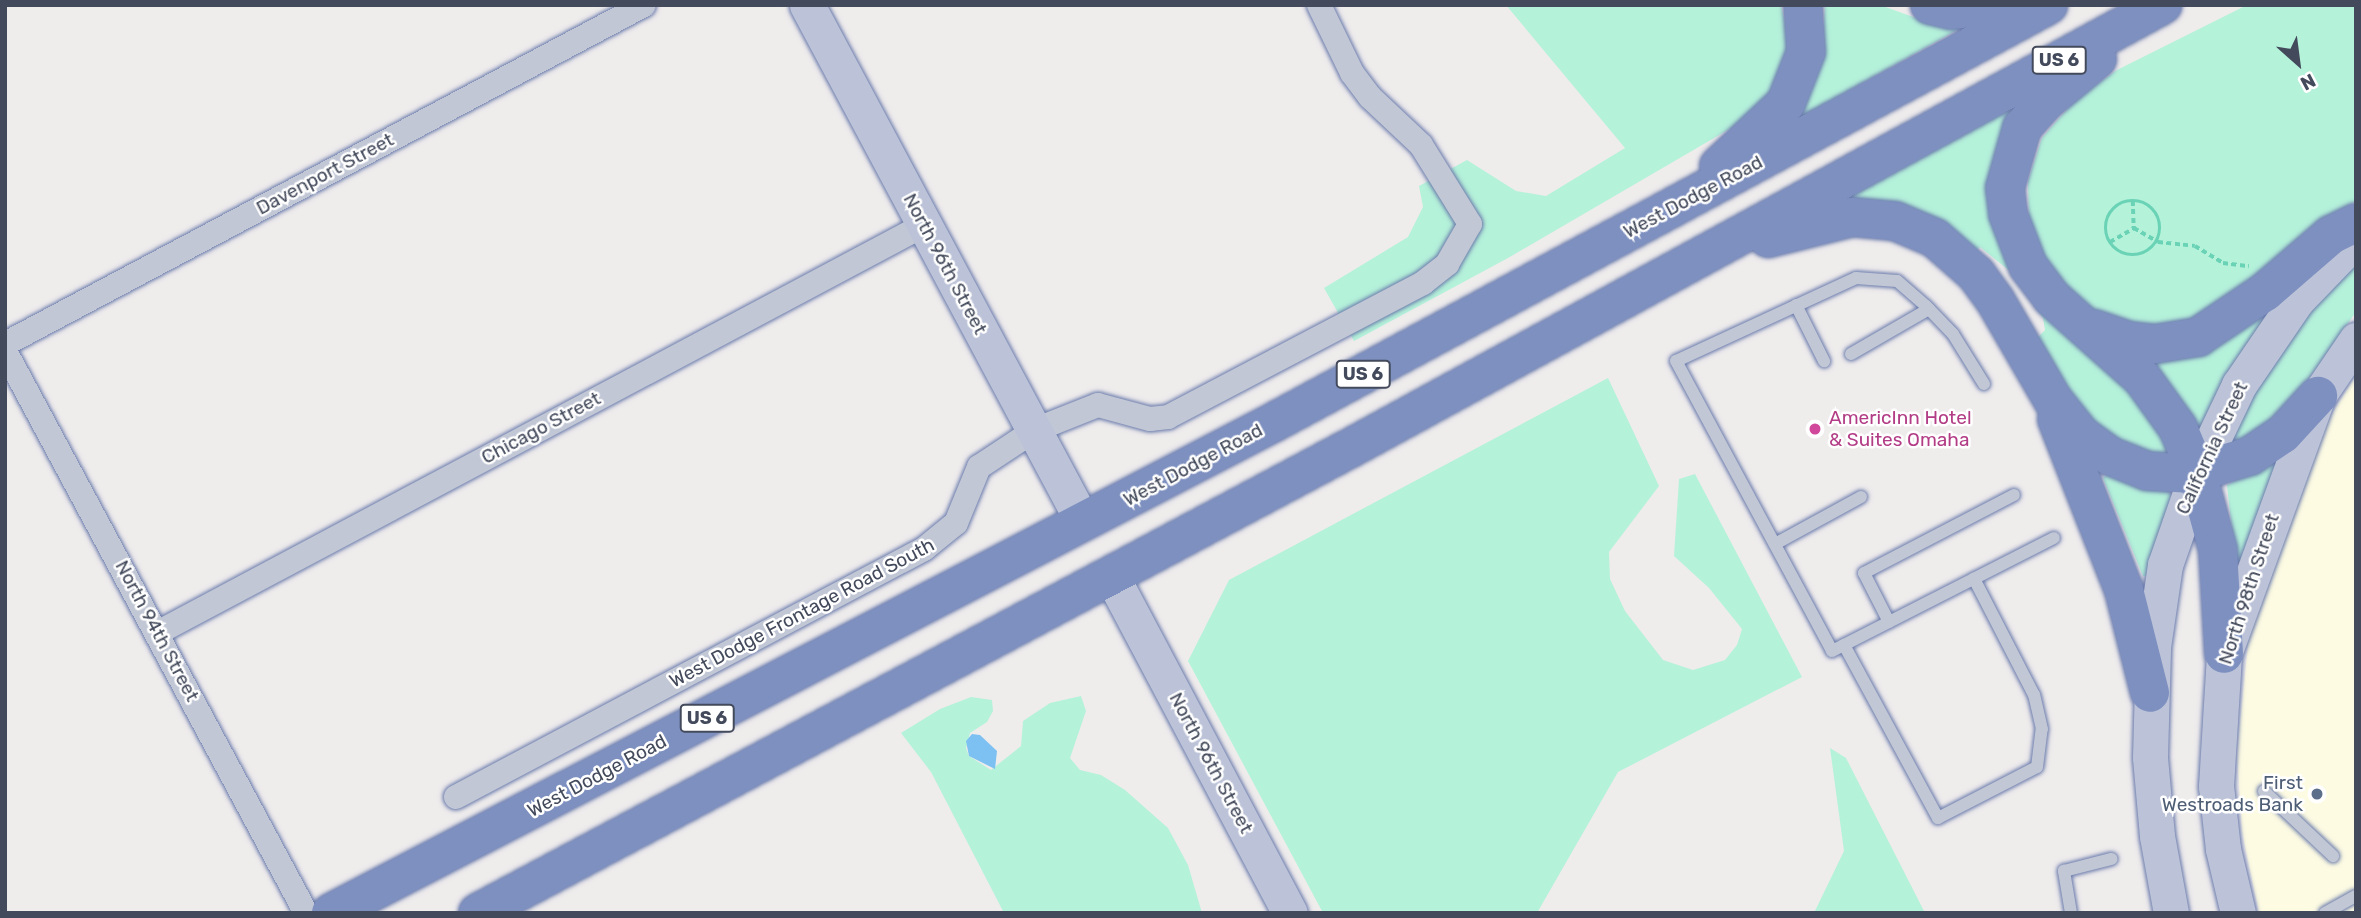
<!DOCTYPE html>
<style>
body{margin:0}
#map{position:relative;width:2361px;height:918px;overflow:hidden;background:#efecec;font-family:Rubik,sans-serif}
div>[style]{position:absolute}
.commercial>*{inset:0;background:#fdfbe2}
.green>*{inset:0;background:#b5f2da}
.water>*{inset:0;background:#7dc1f3}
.path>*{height:3.5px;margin-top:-1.75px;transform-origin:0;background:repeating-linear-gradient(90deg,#6ad3b6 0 5px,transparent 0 8.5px)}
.path>.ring{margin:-1.75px;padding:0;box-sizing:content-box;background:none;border:3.5px solid #6ad3b6;border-radius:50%}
.roads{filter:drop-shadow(0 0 2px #6a7bac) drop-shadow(0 0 2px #6a7bac)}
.lane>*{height:12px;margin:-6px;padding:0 6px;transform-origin:6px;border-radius:6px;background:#c1c7d5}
.street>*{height:24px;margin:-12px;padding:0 12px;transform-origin:12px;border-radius:12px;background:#c1c7d5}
.secondary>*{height:35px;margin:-17.5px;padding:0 17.5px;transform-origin:17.5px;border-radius:17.5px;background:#bcc3d8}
.highway>*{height:38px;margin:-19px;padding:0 19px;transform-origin:19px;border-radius:19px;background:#7e90c0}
.dots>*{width:19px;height:19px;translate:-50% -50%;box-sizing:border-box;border:4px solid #fff;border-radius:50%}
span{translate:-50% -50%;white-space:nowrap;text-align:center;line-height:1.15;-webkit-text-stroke:5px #fff;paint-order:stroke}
.shield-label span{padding:2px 5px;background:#fff;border:2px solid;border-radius:5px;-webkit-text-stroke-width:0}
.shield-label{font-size:18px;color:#434a5b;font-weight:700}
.street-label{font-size:19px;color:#434a5b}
.hotel-label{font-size:19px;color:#b23c85}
.left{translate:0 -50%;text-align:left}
.service-label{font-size:19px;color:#4e5e75}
.right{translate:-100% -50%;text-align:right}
.frame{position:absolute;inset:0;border:7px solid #434a5b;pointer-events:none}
.north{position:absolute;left:2263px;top:28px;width:70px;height:70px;-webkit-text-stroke:5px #fff;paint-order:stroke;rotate:152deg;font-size:19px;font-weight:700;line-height:28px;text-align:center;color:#434a5b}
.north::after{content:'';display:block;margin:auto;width:24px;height:32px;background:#434a5b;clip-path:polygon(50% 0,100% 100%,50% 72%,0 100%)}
</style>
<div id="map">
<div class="commercial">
<i style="clip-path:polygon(2356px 375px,2356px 913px,2259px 913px,2242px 831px,2237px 753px,2251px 615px,2324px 427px)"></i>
</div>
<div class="green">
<i style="clip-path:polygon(1506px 5px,1781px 5px,1790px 43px,1775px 91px,1733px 127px,1508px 258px,1354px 341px,1324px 288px,1408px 237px,1423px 207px,1419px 186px,1467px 160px,1516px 191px,1546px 196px,1625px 148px)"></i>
<i style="clip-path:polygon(1825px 5px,1880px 5px,1927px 22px,1966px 25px,1784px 127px,1804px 101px,1821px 65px)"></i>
<i style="clip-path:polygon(2247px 5px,2356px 5px,2356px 201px,2332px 215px,2220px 312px,2148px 332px,2092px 312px,2049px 272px,2029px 224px,2028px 181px,2042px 138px,2076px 99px,2117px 70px)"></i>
<i style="clip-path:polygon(2036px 91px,1998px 198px,2105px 358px,2175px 452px,2149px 456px,2089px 423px,2038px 337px,2045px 330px,2043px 318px,2011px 272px,1990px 255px,1980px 247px,1975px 252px,1839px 201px)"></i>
<i style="clip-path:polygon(2356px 260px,2356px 312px,2293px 401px,2258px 435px,2222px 445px,2298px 323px)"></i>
<i style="clip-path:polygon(2280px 297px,2235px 361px,2200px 427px,2196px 428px,2151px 359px)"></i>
<i style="clip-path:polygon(1608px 378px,1659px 486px,1609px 552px,1610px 579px,1625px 611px,1663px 660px,1693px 670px,1725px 660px,1737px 645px,1742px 629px,1709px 588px,1674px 556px,1679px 479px,1695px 474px,1802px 677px,1618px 772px,1537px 913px,1323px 913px,1188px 661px,1229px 580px)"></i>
<i style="clip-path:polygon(2285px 450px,2244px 566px,2236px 566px,2227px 485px)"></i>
<i style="clip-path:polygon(2110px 472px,2167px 488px,2171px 495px,2148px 576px,2143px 576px,2103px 478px)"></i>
<i style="clip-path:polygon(1081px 696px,1086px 711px,1070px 758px,1080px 770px,1101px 775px,1125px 790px,1168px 828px,1188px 865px,1202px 913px,1004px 913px,931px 772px,901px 733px,940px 709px,971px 697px,992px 700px,993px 711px,987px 722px,970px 733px,966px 748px,969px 756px,991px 770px,1021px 746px,1023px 721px,1050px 703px)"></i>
<i style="clip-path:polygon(1830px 748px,1846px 758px,1925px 913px,1814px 913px,1844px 851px)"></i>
</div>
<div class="water">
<i style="clip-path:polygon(972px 734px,980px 735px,997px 751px,995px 769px,969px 756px,966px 741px)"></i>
</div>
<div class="path">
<i class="ring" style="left:2106px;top:201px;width:50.5px;height:50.5px"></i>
<i style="left:2133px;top:201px;width:27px;rotate:88deg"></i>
<i style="left:2134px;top:228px;width:28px;rotate:30deg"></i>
<i style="left:2158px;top:242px;width:37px;rotate:6deg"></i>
<i style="left:2195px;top:246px;width:33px;rotate:31deg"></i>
<i style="left:2223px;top:263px;width:26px;rotate:7deg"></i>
<i style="left:2110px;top:242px;width:28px;rotate:-30deg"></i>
</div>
<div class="roads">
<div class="lane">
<i style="left:1796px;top:305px;width:63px;rotate:63.4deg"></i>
<i style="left:1851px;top:354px;width:90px;rotate:-30deg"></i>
<i style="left:1984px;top:384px;width:59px;rotate:-121.8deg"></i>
<i style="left:1953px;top:334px;width:39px;rotate:-134deg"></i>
<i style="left:1926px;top:306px;width:38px;rotate:-139deg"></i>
<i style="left:1897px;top:281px;width:41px;rotate:-175.8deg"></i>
<i style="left:1856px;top:278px;width:198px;rotate:155.2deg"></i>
<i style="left:1676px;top:361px;width:329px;rotate:61.7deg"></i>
<i style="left:1832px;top:651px;width:249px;rotate:-27deg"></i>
<i style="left:1775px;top:544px;width:98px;rotate:-28.7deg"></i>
<i style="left:1889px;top:622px;width:55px;rotate:-117deg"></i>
<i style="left:1864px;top:573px;width:169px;rotate:-27.5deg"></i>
<i style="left:1844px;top:645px;width:197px;rotate:61.5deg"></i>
<i style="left:1938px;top:818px;width:111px;rotate:-27.3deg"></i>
<i style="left:2037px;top:767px;width:38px;rotate:-83deg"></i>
<i style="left:2042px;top:729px;width:35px;rotate:-103deg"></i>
<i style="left:2034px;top:695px;width:131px;rotate:-117.3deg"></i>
<i style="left:2264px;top:791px;width:95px;rotate:43.3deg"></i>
<i style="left:2071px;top:913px;width:43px;rotate:-99.5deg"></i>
<i style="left:2064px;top:871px;width:49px;rotate:-14.3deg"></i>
<i style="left:2325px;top:913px;width:35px;rotate:-29deg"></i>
</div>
<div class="street">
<i style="left:5px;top:344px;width:723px;rotate:-27.95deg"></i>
<i style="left:5px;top:351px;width:638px;rotate:61.83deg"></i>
<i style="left:159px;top:632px;width:867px;rotate:-28.01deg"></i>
<i style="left:456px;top:797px;width:530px;rotate:-27.92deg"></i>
<i style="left:924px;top:549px;width:41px;rotate:-39.1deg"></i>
<i style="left:956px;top:523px;width:61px;rotate:-67.7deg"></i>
<i style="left:979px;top:467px;width:67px;rotate:-33.5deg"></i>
<i style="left:1035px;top:430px;width:68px;rotate:-21.6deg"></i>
<i style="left:1098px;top:405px;width:54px;rotate:15.1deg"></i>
<i style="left:1150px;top:419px;width:18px;rotate:-6deg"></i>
<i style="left:1168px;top:417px;width:288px;rotate:-27.7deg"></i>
<i style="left:1423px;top:283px;width:31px;rotate:-38deg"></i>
<i style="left:1447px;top:264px;width:46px;rotate:-60.1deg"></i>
<i style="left:1470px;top:224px;width:93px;rotate:-121.8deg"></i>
<i style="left:1421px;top:145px;width:70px;rotate:-136.7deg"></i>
<i style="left:1370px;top:97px;width:30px;rotate:-127deg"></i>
<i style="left:1352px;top:73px;width:76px;rotate:-115.9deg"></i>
</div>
<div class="secondary">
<i style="left:807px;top:5px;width:586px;rotate:61.9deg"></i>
<i style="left:1112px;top:577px;width:380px;rotate:62.1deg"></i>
<i style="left:2171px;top:913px;width:78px;rotate:-100.3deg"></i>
<i style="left:2157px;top:836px;width:79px;rotate:-95.1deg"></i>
<i style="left:2150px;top:757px;width:110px;rotate:-88.4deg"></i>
<i style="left:2153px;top:647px;width:83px;rotate:-81.7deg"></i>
<i style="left:2165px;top:565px;width:97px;rotate:-70.8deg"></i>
<i style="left:2197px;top:473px;width:98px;rotate:-64.5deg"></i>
<i style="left:2239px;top:385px;width:103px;rotate:-55.7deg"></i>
<i style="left:2297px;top:300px;width:85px;rotate:-46deg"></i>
<i style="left:2238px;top:913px;width:66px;rotate:-103.2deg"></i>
<i style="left:2223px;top:849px;width:63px;rotate:-96.3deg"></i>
<i style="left:2216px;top:786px;width:132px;rotate:-86.5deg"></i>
<i style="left:2224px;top:654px;width:275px;rotate:-70deg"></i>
<i style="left:2318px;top:396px;width:68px;rotate:-55.8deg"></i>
</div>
<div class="highway">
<i style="left:1930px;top:5px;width:22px;rotate:13deg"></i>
<i style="left:1951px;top:10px;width:48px;rotate:-5.9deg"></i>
<i style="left:2097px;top:59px;width:66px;rotate:140.5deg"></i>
<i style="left:2046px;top:101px;width:36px;rotate:132deg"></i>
<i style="left:2022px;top:128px;width:62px;rotate:105.8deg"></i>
<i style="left:2005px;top:188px;width:26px;rotate:83deg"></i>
<i style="left:2008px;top:214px;width:56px;rotate:69deg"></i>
<i style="left:2028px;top:266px;width:39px;rotate:53deg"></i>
<i style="left:2051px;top:297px;width:122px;rotate:41.7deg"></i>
<i style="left:2142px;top:378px;width:62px;rotate:54.2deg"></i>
<i style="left:2178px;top:428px;width:49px;rotate:67.1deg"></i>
<i style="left:2197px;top:473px;width:80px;rotate:74.7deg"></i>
<i style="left:2218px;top:550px;width:104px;rotate:86.7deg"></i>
<i style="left:1719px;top:166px;width:92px;rotate:-43.2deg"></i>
<i style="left:1786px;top:103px;width:55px;rotate:-68.6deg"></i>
<i style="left:1806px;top:52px;width:47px;rotate:-93.7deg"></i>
<i style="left:1768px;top:238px;width:87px;rotate:-14deg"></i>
<i style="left:1852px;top:217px;width:43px;rotate:5.3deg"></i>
<i style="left:1895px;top:221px;width:43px;rotate:23deg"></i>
<i style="left:1935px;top:238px;width:55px;rotate:41.3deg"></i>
<i style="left:1976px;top:274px;width:32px;rotate:54deg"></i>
<i style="left:1995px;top:300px;width:116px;rotate:59.9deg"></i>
<i style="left:2053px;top:400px;width:45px;rotate:51.3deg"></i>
<i style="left:2081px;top:435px;width:36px;rotate:36deg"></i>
<i style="left:2110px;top:456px;width:40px;rotate:22deg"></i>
<i style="left:2147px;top:471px;width:44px;rotate:3.9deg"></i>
<i style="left:2191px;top:474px;width:62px;rotate:-17deg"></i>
<i style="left:2250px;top:456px;width:40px;rotate:-34deg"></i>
<i style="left:2283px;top:434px;width:52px;rotate:-47.4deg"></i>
<i style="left:2094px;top:329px;width:36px;rotate:19deg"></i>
<i style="left:2128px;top:341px;width:27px;rotate:6deg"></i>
<i style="left:2155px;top:344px;width:44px;rotate:-9.2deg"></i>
<i style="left:2198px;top:337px;width:81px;rotate:-33.9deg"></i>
<i style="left:2265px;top:292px;width:87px;rotate:-40.8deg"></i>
<i style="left:2331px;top:235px;width:28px;rotate:-26deg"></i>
<i style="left:2057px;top:419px;width:184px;rotate:68.6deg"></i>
<i style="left:2124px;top:590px;width:106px;rotate:75.8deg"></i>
<i style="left:331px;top:913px;width:1065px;rotate:-27.5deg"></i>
<i style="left:1276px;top:421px;width:877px;rotate:-28.32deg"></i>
<i style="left:478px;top:913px;width:993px;rotate:-28.06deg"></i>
<i style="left:1354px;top:446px;width:921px;rotate:-28.63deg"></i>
</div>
</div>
<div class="dots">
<i style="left:1815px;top:429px;background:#d1479c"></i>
<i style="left:2317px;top:794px;background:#5c6f8a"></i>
</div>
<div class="shield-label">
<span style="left:2059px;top:60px">US 6</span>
<span style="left:1363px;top:374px">US 6</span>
<span style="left:707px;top:718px">US 6</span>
</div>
<div class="street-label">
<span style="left:325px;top:174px;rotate:-28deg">Davenport Street</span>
<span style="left:1693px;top:197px;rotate:-28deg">West Dodge Road</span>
<span style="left:945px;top:264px;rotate:62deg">North 96th Street</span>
<span style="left:541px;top:428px;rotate:-28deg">Chicago Street</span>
<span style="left:2212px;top:448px;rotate:-65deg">California Street</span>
<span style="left:1193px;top:465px;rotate:-28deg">West Dodge Road</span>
<span style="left:2249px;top:589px;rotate:-72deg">North 98th Street</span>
<span style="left:802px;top:613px;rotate:-28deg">West Dodge Frontage Road South</span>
<span style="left:157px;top:631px;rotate:62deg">North 94th Street</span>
<span style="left:1211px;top:763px;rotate:62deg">North 96th Street</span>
<span style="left:597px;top:776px;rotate:-28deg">West Dodge Road</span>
</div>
<div class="hotel-label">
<span class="left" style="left:1829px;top:429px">AmericInn Hotel<br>&amp; Suites Omaha</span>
</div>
<div class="service-label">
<span class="right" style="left:2303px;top:794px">First<br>Westroads Bank</span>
</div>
<div class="frame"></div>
<div class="north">N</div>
</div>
